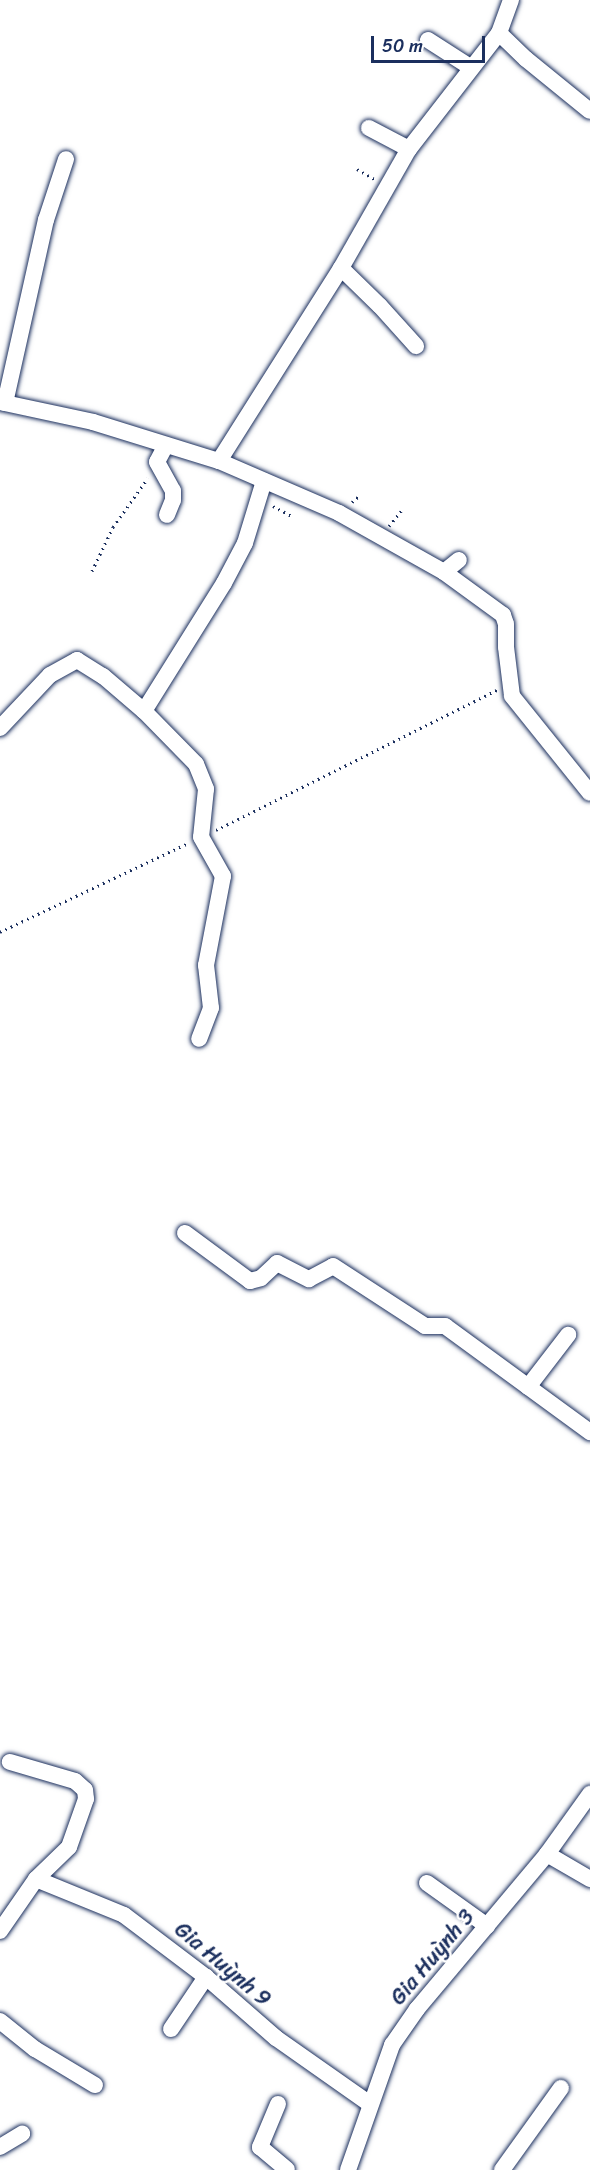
<!DOCTYPE html>
<meta charset="utf-8">
<style>
body{margin:0}
#map{position:relative;width:590px;height:2170px;overflow:hidden;background:#fff;font-family:Sriracha,sans-serif}
div>[style]{position:absolute}
.path>*{height:3px;margin-top:-1.5px;transform-origin:0;background:repeating-linear-gradient(90deg,#1b2f5e 0 1.5px,transparent 0 6px)}
.roads{filter:drop-shadow(0 0 2px #1b2f5e) drop-shadow(0 0 2px #1b2f5e)}
.minor>*{height:16px;margin:-8px;padding:0 8px;transform-origin:8px;border-radius:8px;background:#fff}
span{translate:-50% -50%;white-space:nowrap;text-align:center;line-height:1.15;-webkit-text-stroke:5px #fff;paint-order:stroke}
.street-label{font-size:22px;color:#1b2f5e}
.scale{position:absolute;left:371px;top:36px;width:114px;height:27px;box-sizing:border-box;border:3px solid #1b2f5e;border-top:0;padding-left:8px;font-size:18px;line-height:21px;white-space:nowrap;color:#1b2f5e;-webkit-text-stroke:4px #fff;paint-order:stroke}
</style>
<div id="map">
<div class="path">
<i style="left:357px;top:169px;width:22px;rotate:30deg"></i>
<i style="left:352px;top:502px;width:11px;rotate:-41deg"></i>
<i style="left:273px;top:506px;width:21px;rotate:28deg"></i>
<i style="left:389px;top:526px;width:21px;rotate:-51deg"></i>
<i style="left:92px;top:571px;width:49px;rotate:-64.5deg"></i>
<i style="left:113px;top:527px;width:60px;rotate:-54.5deg"></i>
<i style="left:216px;top:830px;width:314px;rotate:-26.5deg"></i>
<i style="left:0;top:932px;width:208px;rotate:-25.3deg"></i>
</div>
<div class="roads">
<div class="minor">
<i style="left:499px;top:33px;width:37px;rotate:44deg"></i>
<i style="left:526px;top:59px;width:82px;rotate:39.1deg"></i>
<i style="left:428px;top:40px;width:50px;rotate:32.7deg"></i>
<i style="left:369px;top:128px;width:45px;rotate:27.7deg"></i>
<i style="left:341px;top:268px;width:54px;rotate:44.3deg"></i>
<i style="left:380px;top:306px;width:54px;rotate:48deg"></i>
<i style="left:0;top:402px;width:95px;rotate:12.1deg"></i>
<i style="left:93px;top:422px;width:132px;rotate:17.2deg"></i>
<i style="left:219px;top:461px;width:131px;rotate:23.4deg"></i>
<i style="left:339px;top:513px;width:120px;rotate:29.3deg"></i>
<i style="left:444px;top:572px;width:73px;rotate:36.1deg"></i>
<i style="left:503px;top:615px;width:9px;rotate:72deg"></i>
<i style="left:506px;top:624px;width:23px;rotate:90deg"></i>
<i style="left:506px;top:647px;width:49px;rotate:83deg"></i>
<i style="left:512px;top:696px;width:124px;rotate:51.2deg"></i>
<i style="left:5px;top:403px;width:188px;rotate:-77.4deg"></i>
<i style="left:46px;top:220px;width:64px;rotate:-71.8deg"></i>
<i style="left:166px;top:445px;width:19px;rotate:118deg"></i>
<i style="left:157px;top:462px;width:33px;rotate:61deg"></i>
<i style="left:173px;top:491px;width:9px;rotate:90deg"></i>
<i style="left:173px;top:500px;width:16px;rotate:112deg"></i>
<i style="left:219px;top:461px;width:228px;rotate:-57.7deg"></i>
<i style="left:341px;top:268px;width:137px;rotate:-60.3deg"></i>
<i style="left:409px;top:149px;width:147px;rotate:-52.2deg"></i>
<i style="left:499px;top:33px;width:35px;rotate:-70deg"></i>
<i style="left:444px;top:572px;width:19px;rotate:-39deg"></i>
<i style="left:144px;top:711px;width:151px;rotate:-58deg"></i>
<i style="left:224px;top:583px;width:45px;rotate:-62.3deg"></i>
<i style="left:245px;top:543px;width:65px;rotate:-73deg"></i>
<i style="left:0;top:728px;width:73px;rotate:-46.7deg"></i>
<i style="left:50px;top:675px;width:31px;rotate:-29deg"></i>
<i style="left:77px;top:660px;width:31px;rotate:32deg"></i>
<i style="left:103px;top:676px;width:54px;rotate:40.5deg"></i>
<i style="left:144px;top:711px;width:74px;rotate:45.5deg"></i>
<i style="left:196px;top:764px;width:27px;rotate:68deg"></i>
<i style="left:206px;top:789px;width:48px;rotate:95.9deg"></i>
<i style="left:201px;top:837px;width:45px;rotate:60.6deg"></i>
<i style="left:223px;top:876px;width:91px;rotate:100.8deg"></i>
<i style="left:206px;top:965px;width:43px;rotate:83.4deg"></i>
<i style="left:211px;top:1008px;width:33px;rotate:111deg"></i>
<i style="left:185px;top:1233px;width:81px;rotate:36.4deg"></i>
<i style="left:250px;top:1281px;width:11px;rotate:-15deg"></i>
<i style="left:261px;top:1278px;width:22px;rotate:-43deg"></i>
<i style="left:277px;top:1263px;width:36px;rotate:27deg"></i>
<i style="left:309px;top:1279px;width:27px;rotate:-28deg"></i>
<i style="left:333px;top:1266px;width:110px;rotate:33.1deg"></i>
<i style="left:425px;top:1326px;width:20px"></i>
<i style="left:445px;top:1326px;width:180px;rotate:36.2deg"></i>
<i style="left:528px;top:1387px;width:66px;rotate:-52.4deg"></i>
<i style="left:547px;top:1854px;width:50px;rotate:30.2deg"></i>
<i style="left:36px;top:1879px;width:95px;rotate:22.2deg"></i>
<i style="left:124px;top:1915px;width:103px;rotate:37.1deg"></i>
<i style="left:206px;top:1977px;width:93px;rotate:41.1deg"></i>
<i style="left:276px;top:2038px;width:115px;rotate:35.1deg"></i>
<i style="left:427px;top:1883px;width:74px;rotate:35.6deg"></i>
<i style="left:0;top:1931px;width:63px;rotate:-55.3deg"></i>
<i style="left:36px;top:1879px;width:46px;rotate:-44.1deg"></i>
<i style="left:69px;top:1847px;width:51px;rotate:-70.5deg"></i>
<i style="left:86px;top:1799px;width:9px;rotate:-96deg"></i>
<i style="left:85px;top:1790px;width:13px;rotate:-138deg"></i>
<i style="left:75px;top:1781px;width:68px;rotate:-163.7deg"></i>
<i style="left:0;top:2021px;width:45px;rotate:38.7deg"></i>
<i style="left:35px;top:2049px;width:70px;rotate:31deg"></i>
<i style="left:171px;top:2029px;width:63px;rotate:-56.1deg"></i>
<i style="left:278px;top:2104px;width:47px;rotate:112.7deg"></i>
<i style="left:260px;top:2147px;width:35px;rotate:40deg"></i>
<i style="left:0;top:2147px;width:26px;rotate:-31deg"></i>
<i style="left:348px;top:2170px;width:133px;rotate:-70.6deg"></i>
<i style="left:392px;top:2045px;width:44px;rotate:-55.2deg"></i>
<i style="left:417px;top:2009px;width:202px;rotate:-50deg"></i>
<i style="left:547px;top:1854px;width:74px;rotate:-54.4deg"></i>
<i style="left:502px;top:2170px;width:101px;rotate:-54.3deg"></i>
</div>
</div>
<div class="street-label">
<span style="left:432px;top:1957px;rotate:-50deg">Gia Huỳnh 3</span>
<span style="left:223px;top:1964px;rotate:40deg">Gia Huỳnh 9</span>
</div>
<div class="scale">50 m</div>
</div>
